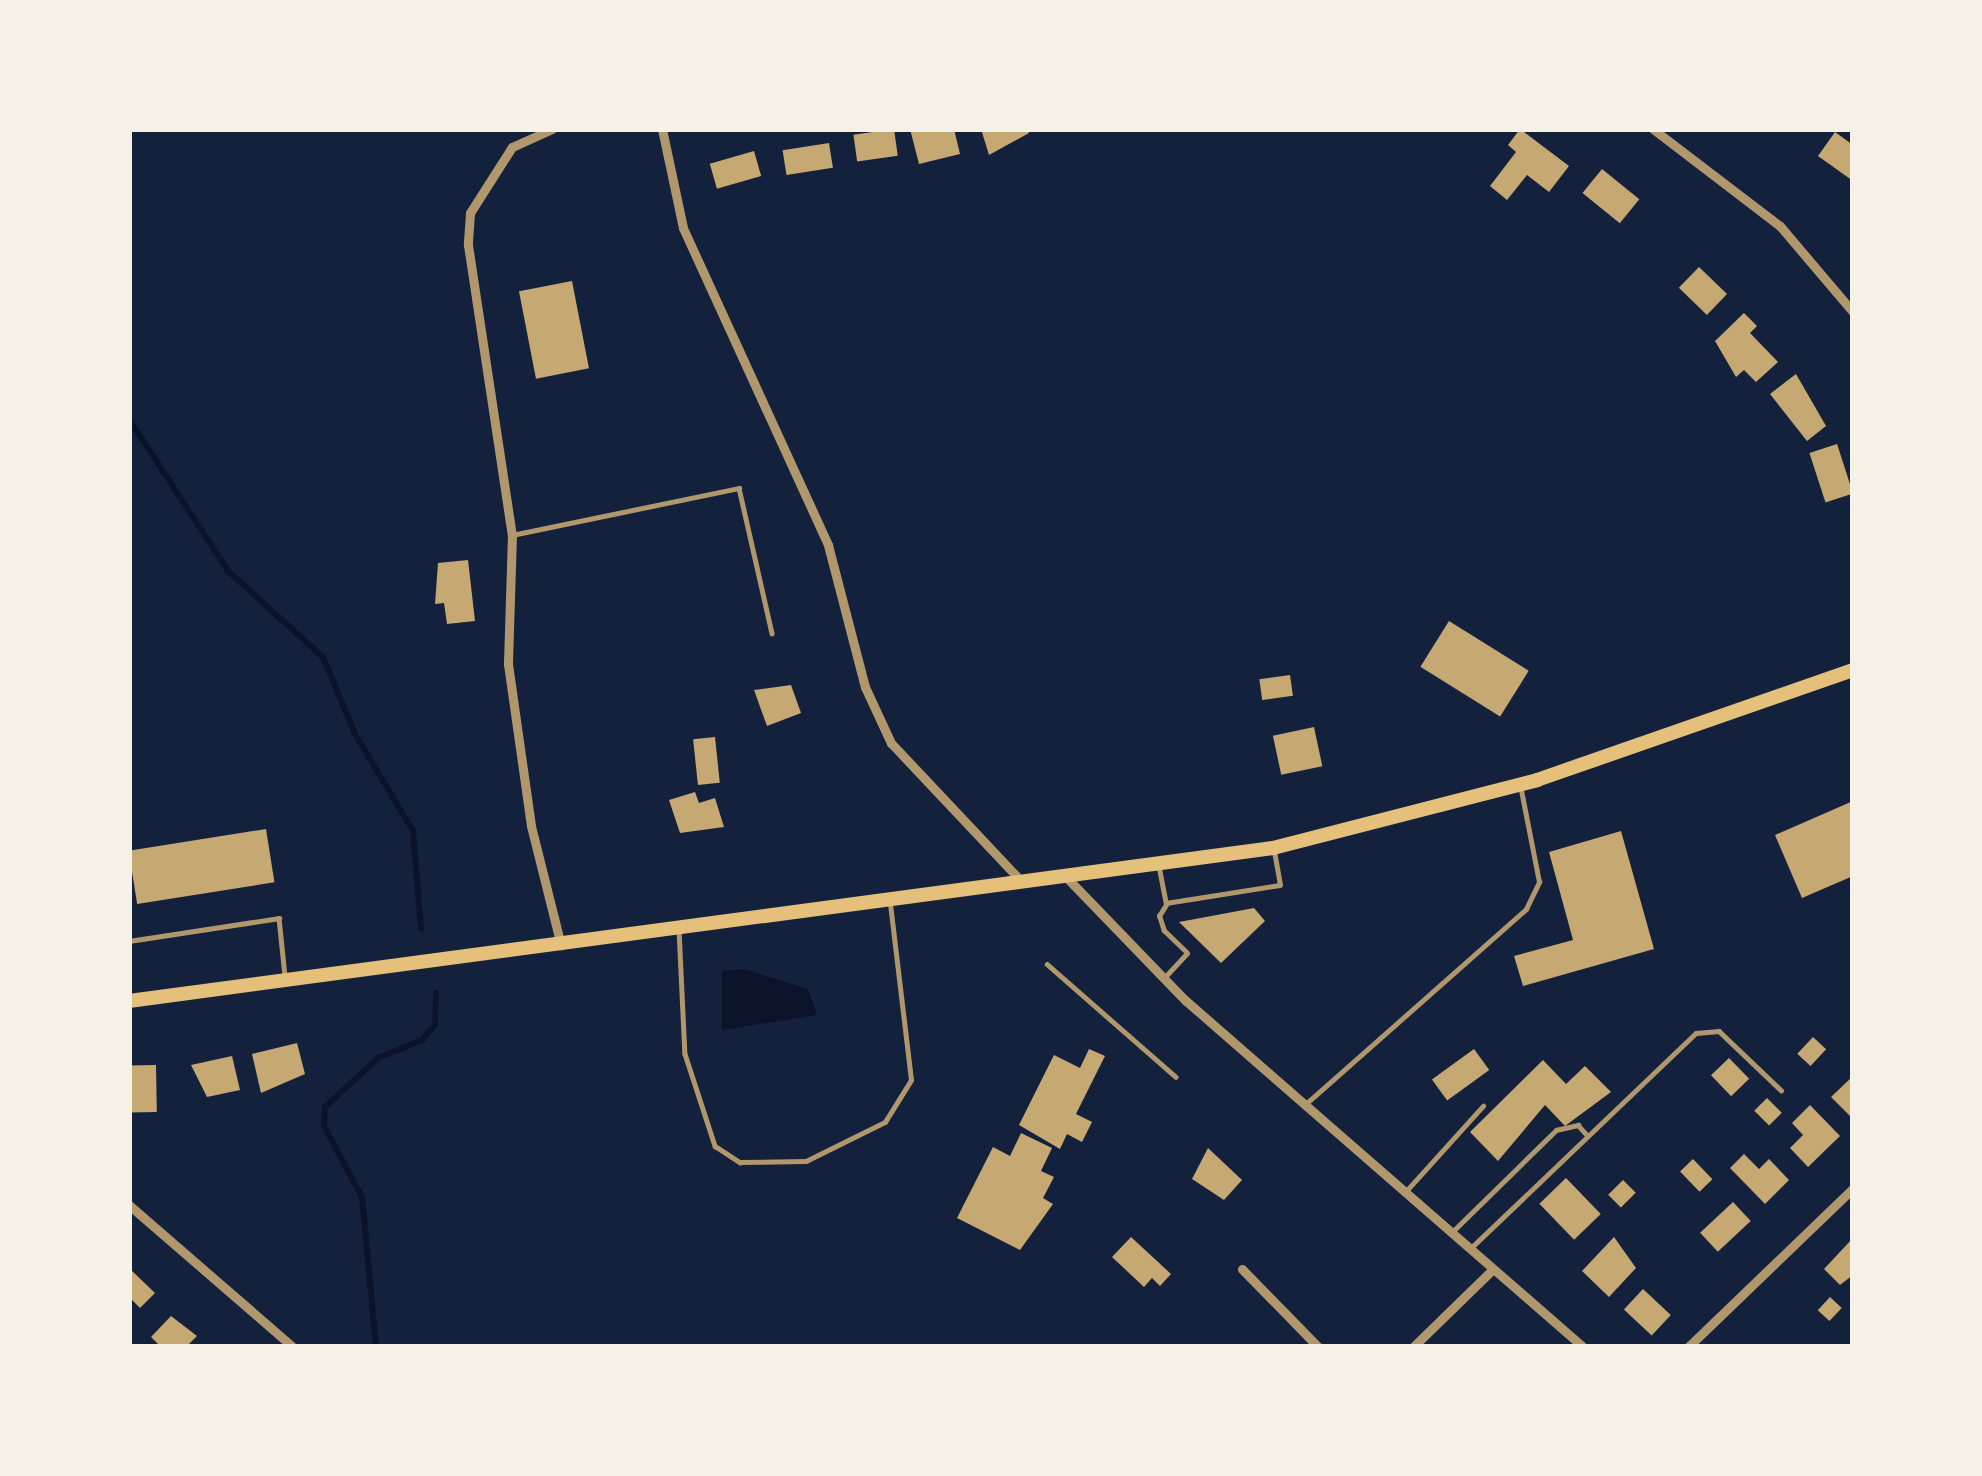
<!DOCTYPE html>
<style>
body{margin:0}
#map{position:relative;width:1982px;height:1476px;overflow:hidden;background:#14213d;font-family:Inter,sans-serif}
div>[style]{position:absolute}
.water>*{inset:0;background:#0b132b}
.stream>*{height:6px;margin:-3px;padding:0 3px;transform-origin:3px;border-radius:3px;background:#0b132b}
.building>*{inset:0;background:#c6a872;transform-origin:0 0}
.service>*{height:4.5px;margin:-2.25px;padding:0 2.25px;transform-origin:2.25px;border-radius:2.25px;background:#b1986c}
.minor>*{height:9px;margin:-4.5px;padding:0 4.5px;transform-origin:4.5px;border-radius:4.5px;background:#b1986c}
.secondary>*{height:14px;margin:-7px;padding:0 7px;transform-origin:7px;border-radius:7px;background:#e5c07b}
span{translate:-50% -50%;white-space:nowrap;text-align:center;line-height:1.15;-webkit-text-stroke:12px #f6f1e7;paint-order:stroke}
.frame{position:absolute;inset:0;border:132px solid #f6f1e7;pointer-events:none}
</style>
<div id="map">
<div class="water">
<i style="clip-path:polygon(744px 969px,808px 989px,817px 1015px,722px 1030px,722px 971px)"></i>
</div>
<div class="stream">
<i style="left:129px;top:255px;width:42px;rotate:90deg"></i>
<i style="left:129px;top:419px;width:181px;rotate:56.9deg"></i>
<i style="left:228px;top:571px;width:128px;rotate:42.2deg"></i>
<i style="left:323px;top:657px;width:83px;rotate:67.4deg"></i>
<i style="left:355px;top:734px;width:113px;rotate:59.1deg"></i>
<i style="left:413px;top:831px;width:98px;rotate:85.3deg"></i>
<i style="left:376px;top:1347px;width:151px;rotate:-95.3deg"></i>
<i style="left:362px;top:1197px;width:81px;rotate:-118.2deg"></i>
<i style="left:324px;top:1126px;width:19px;rotate:-87deg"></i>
<i style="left:325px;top:1107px;width:72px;rotate:-42.8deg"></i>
<i style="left:378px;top:1058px;width:48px;rotate:-22.2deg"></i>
<i style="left:422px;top:1040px;width:20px;rotate:-49deg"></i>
<i style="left:435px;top:1025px;width:32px;rotate:-88deg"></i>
</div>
<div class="building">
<i style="left:894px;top:129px;width:27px;height:41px;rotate:82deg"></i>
<i style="clip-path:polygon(910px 129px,954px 129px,960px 154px,919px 164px)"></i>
<i style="clip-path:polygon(981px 129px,1028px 129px,1029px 133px,989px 155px)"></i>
<i style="clip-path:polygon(1520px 129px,1569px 166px,1549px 192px,1527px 175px,1507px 200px,1490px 186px,1516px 152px,1508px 145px)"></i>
<i style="clip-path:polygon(1835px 132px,1853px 145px,1853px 181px,1818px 156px)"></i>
<i style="left:829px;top:143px;width:25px;height:47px;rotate:81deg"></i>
<i style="left:754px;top:151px;width:26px;height:46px;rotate:74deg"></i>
<i style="left:1602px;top:169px;width:48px;height:31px;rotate:39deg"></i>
<i style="left:1699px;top:267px;width:39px;height:29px;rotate:44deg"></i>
<i style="left:572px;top:281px;width:89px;height:54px;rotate:79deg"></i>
<i style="clip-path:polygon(1744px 313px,1757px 326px,1750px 333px,1778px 362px,1756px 382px,1744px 370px,1736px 377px,1715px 341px)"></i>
<i style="clip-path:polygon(1796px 374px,1826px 426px,1807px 441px,1770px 394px)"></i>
<i style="left:1837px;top:444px;width:52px;height:29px;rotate:72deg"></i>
<i style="clip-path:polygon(468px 560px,475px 621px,447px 624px,444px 603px,435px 604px,438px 563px)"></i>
<i style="left:1449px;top:621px;width:94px;height:54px;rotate:32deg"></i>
<i style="left:1290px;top:675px;width:21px;height:31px;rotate:82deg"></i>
<i style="clip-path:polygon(791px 685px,801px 713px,767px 726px,754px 690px)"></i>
<i style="left:1314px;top:727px;width:40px;height:42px;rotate:78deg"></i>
<i style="left:715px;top:737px;width:46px;height:22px;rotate:84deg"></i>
<i style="clip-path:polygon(695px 792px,699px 803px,715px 798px,724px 827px,680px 833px,669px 800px)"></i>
<i style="clip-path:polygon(1853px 801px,1853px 876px,1802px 898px,1775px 835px)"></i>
<i style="left:266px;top:829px;width:54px;height:139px;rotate:81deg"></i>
<i style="clip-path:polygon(1621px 831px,1654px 949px,1523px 986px,1514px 956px,1573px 940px,1549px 852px)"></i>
<i style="clip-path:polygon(1254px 908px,1265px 921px,1221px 963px,1179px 922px)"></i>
<i style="left:1813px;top:1037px;width:18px;height:23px;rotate:43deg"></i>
<i style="clip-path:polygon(297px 1043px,305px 1074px,261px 1093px,252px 1054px)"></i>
<i style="clip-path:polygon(1089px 1049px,1105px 1056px,1076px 1114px,1092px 1122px,1082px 1142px,1067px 1134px,1060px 1149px,1019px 1125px,1054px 1055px,1080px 1068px)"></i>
<i style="left:1474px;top:1049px;width:26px;height:52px;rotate:54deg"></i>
<i style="clip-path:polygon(232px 1056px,240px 1090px,207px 1097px,191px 1065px)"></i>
<i style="left:1729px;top:1058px;width:29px;height:25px;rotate:46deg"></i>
<i style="clip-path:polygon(1543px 1060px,1566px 1084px,1585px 1066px,1611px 1092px,1565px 1126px,1545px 1105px,1498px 1161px,1470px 1132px)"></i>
<i style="left:156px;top:1065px;width:47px;height:27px;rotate:89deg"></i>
<i style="clip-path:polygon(1853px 1076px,1853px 1113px,1850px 1116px,1831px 1097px)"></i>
<i style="left:1767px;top:1098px;width:21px;height:18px;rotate:45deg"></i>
<i style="clip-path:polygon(1810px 1105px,1840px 1136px,1808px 1167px,1790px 1148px,1803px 1135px,1792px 1123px)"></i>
<i style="clip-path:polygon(1021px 1133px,1052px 1148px,1041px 1171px,1054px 1177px,1043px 1198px,1053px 1204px,1020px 1250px,957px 1218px,993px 1147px,1010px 1156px)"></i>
<i style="clip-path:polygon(1208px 1148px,1242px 1180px,1224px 1200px,1192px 1179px)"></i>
<i style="clip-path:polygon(1744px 1154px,1759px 1169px,1769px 1159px,1789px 1180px,1765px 1204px,1730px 1168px)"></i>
<i style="left:1693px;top:1159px;width:28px;height:18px;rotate:46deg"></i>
<i style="left:1566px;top:1178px;width:50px;height:37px;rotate:46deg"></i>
<i style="left:1623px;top:1180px;width:18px;height:21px;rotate:45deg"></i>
<i style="left:1733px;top:1202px;width:26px;height:45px;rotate:47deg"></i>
<i style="clip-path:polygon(1131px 1237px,1171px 1274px,1160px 1286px,1152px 1278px,1144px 1287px,1112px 1257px)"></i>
<i style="clip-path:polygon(1614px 1237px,1636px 1268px,1609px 1297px,1582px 1271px)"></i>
<i style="clip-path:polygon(1853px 1238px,1853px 1275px,1840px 1285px,1824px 1269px)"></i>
<i style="clip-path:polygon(129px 1268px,155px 1293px,140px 1308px,129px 1297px)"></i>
<i style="left:1643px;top:1289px;width:38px;height:28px;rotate:43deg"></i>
<i style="left:1830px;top:1297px;width:16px;height:18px;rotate:43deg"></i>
<i style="clip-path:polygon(171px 1316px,197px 1336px,186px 1347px,161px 1347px,151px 1337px)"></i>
</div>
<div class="service">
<i style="left:512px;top:535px;width:232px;rotate:-11.7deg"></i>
<i style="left:739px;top:488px;width:149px;rotate:77.2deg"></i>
<i style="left:1159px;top:866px;width:38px;rotate:79deg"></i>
<i style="left:1166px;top:903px;width:115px;rotate:-9deg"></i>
<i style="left:1280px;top:885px;width:34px;rotate:-100deg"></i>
<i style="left:679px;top:929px;width:125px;rotate:87.3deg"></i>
<i style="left:685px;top:1054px;width:97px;rotate:71.9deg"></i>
<i style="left:715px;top:1146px;width:30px;rotate:33deg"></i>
<i style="left:740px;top:1162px;width:66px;rotate:-0.9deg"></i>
<i style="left:806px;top:1161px;width:88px;rotate:-26.3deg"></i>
<i style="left:885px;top:1122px;width:49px;rotate:-58.2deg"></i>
<i style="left:911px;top:1080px;width:176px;rotate:-96.8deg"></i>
<i style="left:129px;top:941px;width:152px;rotate:-8.7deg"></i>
<i style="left:279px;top:918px;width:58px;rotate:84.1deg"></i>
<i style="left:1047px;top:964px;width:171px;rotate:41.2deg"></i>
<i style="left:1163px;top:979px;width:35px;rotate:-47deg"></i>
<i style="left:1187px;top:953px;width:32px;rotate:-136deg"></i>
<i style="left:1164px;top:931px;width:16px;rotate:-108deg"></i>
<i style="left:1159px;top:916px;width:13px;rotate:-58deg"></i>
<i style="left:1308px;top:1102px;width:291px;rotate:-41.5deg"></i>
<i style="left:1526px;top:909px;width:30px;rotate:-64deg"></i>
<i style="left:1539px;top:882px;width:94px;rotate:-101.1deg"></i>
<i style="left:1408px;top:1189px;width:112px;rotate:-47.9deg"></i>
<i style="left:1451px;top:1233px;width:147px;rotate:-44.4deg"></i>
<i style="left:1556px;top:1130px;width:23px;rotate:-13deg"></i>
<i style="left:1578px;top:1125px;width:13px;rotate:48deg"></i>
<i style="left:1473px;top:1246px;width:308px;rotate:-43.7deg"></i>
<i style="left:1696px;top:1033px;width:23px;rotate:-5deg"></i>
<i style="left:1719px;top:1031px;width:86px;rotate:43.6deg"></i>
</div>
<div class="minor">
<i style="left:552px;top:129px;width:44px;rotate:155.8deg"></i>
<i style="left:512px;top:147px;width:78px;rotate:122.5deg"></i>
<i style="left:470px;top:213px;width:32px;rotate:94deg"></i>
<i style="left:468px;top:245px;width:293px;rotate:81.4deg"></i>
<i style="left:512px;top:535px;width:129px;rotate:91.8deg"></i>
<i style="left:508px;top:664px;width:164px;rotate:81.9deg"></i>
<i style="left:531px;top:826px;width:123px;rotate:75.9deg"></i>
<i style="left:662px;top:129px;width:101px;rotate:78deg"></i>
<i style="left:683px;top:228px;width:349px;rotate:65.4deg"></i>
<i style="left:828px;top:545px;width:147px;rotate:75.4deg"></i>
<i style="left:865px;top:687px;width:62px;rotate:65.1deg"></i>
<i style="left:891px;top:743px;width:190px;rotate:46.7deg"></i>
<i style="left:1653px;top:129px;width:160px;rotate:37.4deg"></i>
<i style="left:1780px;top:226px;width:113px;rotate:49.7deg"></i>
<i style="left:1069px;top:880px;width:167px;rotate:46deg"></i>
<i style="left:1185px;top:1000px;width:528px;rotate:41.08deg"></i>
<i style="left:129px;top:1205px;width:217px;rotate:40.9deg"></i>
<i style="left:1242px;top:1269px;width:109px;rotate:45.7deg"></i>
<i style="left:1413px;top:1347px;width:110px;rotate:-44.3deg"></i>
<i style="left:1688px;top:1347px;width:229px;rotate:-43.9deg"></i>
</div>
<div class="secondary">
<i style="left:129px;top:1001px;width:1154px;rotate:-7.62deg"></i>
<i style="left:1273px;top:848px;width:273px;rotate:-14.4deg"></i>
<i style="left:1537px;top:780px;width:335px;rotate:-19.2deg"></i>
</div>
<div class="frame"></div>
</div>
